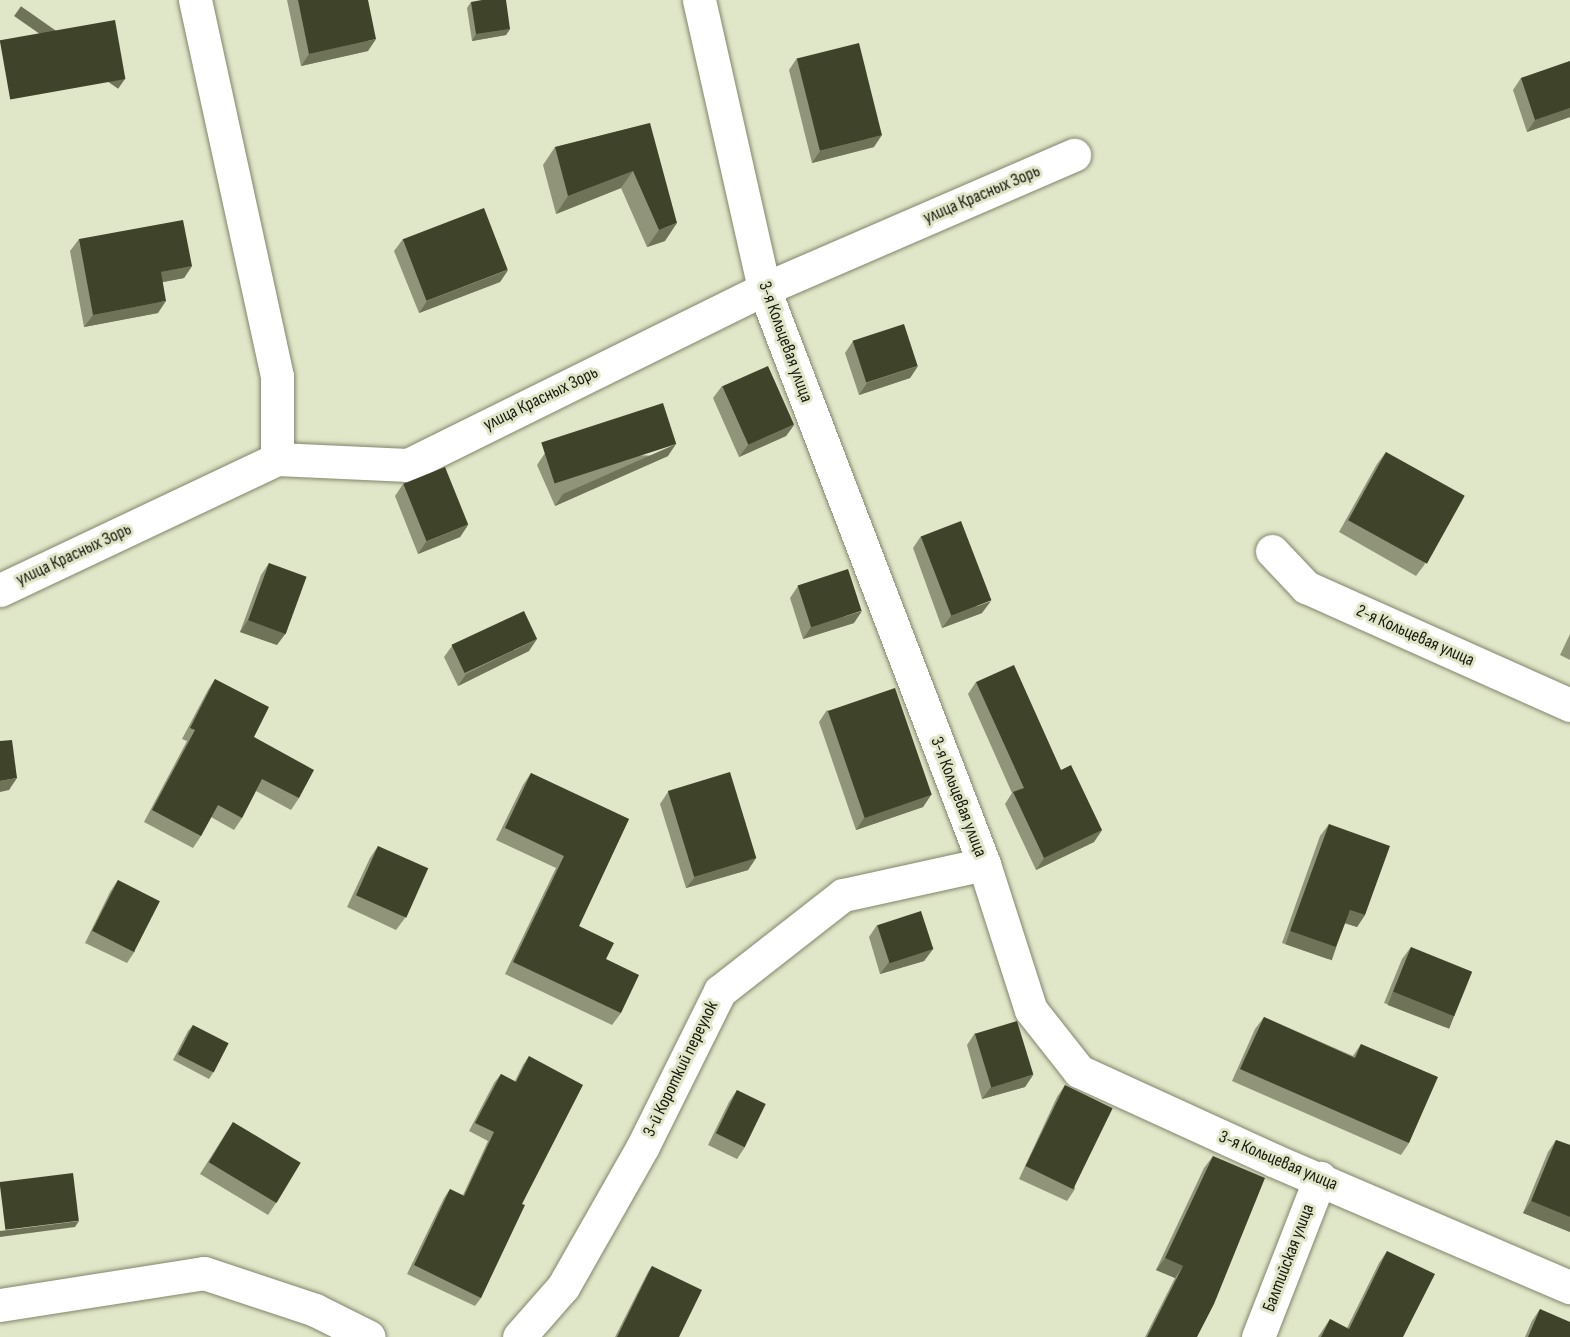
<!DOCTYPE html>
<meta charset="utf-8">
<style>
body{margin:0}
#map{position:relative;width:1570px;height:1337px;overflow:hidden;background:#e0e6c8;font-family:"Sofia Sans Condensed",sans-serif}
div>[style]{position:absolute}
.roads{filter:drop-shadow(0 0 2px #81866b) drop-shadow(0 0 2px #81866b)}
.minor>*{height:33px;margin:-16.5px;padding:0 16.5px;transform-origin:16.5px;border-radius:16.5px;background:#fff}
.wall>*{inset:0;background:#909479}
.shaded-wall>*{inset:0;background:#6f7459;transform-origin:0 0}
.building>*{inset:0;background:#3f432a;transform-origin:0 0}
span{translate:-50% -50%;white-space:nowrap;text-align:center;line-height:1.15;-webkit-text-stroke:6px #e0e6c8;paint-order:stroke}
.street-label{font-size:18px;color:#17190e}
</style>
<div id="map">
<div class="roads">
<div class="minor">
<i style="left:195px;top:0;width:385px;rotate:77.7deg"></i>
<i style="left:277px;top:376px;width:83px;rotate:90deg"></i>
<i style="left:699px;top:0;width:296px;rotate:77.3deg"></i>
<i style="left:764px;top:289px;width:616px;rotate:69.06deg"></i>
<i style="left:984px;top:864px;width:153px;rotate:72.2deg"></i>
<i style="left:1031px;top:1010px;width:78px;rotate:51.8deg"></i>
<i style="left:1079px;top:1071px;width:213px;rotate:24.6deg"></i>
<i style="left:1273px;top:1160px;width:323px;rotate:23.2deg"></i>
<i style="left:1272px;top:551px;width:50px;rotate:46.6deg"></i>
<i style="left:1306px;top:587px;width:289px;rotate:24.1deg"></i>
<i style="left:0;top:590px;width:306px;rotate:-25.3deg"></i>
<i style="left:277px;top:459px;width:131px;rotate:2.6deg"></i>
<i style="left:408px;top:465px;width:397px;rotate:-26.3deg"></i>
<i style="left:764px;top:289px;width:338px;rotate:-23.4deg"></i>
<i style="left:0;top:1305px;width:206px;rotate:-8.9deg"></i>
<i style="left:204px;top:1273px;width:117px;rotate:18.4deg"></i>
<i style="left:315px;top:1310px;width:60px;rotate:26.6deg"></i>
<i style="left:519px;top:1337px;width:67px;rotate:-48.7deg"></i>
<i style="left:563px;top:1287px;width:162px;rotate:-60.4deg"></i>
<i style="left:643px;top:1146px;width:173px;rotate:-63.6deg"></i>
<i style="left:720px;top:991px;width:156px;rotate:-38deg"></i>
<i style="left:843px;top:895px;width:144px;rotate:-12.4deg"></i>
<i style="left:1258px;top:1337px;width:171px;rotate:-68.7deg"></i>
</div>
</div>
<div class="wall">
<i style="clip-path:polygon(287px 0,368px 0,368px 51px,301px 66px)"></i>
<i style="clip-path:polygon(471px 2px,510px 29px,506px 35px,472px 41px,467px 8px)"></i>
<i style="clip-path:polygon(797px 58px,874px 147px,812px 163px,789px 70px)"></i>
<i style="clip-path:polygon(1570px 61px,1570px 117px,1527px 132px,1513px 90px,1521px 78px)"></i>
<i style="clip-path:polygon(650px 123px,665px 241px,647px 247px,621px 188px,556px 214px,543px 165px,555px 147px)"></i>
<i style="clip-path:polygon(79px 239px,192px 266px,184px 278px,163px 282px,158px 313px,84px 327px,70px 251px)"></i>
<i style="clip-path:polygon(403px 239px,508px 270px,500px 282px,419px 313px,394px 251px)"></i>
<i style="clip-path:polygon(853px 341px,918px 366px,910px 378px,859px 395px,845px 353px)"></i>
<i style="clip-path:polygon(722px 386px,794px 425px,786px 436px,739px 457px,713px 398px)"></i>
<i style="clip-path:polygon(1386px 452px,1425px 564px,1416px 576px,1339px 532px,1377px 464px)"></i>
<i style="clip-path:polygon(545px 453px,668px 456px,555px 506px,537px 465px)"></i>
<i style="clip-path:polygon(403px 484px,468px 525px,460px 537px,418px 554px,395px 496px)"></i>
<i style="clip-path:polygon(921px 536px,982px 613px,942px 628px,913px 548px)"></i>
<i style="clip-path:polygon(269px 563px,277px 645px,240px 632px,261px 575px)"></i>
<i style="clip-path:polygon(798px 586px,854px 623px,803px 639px,790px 598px)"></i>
<i style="clip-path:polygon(1570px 634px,1570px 660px,1560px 655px)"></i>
<i style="clip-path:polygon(452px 646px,529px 651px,458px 686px,444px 657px)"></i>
<i style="clip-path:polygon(215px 679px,254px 737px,299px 798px,291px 810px,256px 791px,242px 818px,234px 830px,211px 817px,201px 836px,193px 848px,144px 822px,187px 741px,182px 739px,208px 690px)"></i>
<i style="clip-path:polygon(976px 682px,1061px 770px,1102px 830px,1094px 842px,1036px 870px,1005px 804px,1012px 793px,968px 694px)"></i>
<i style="clip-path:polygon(827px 710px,931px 795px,923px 807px,856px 830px,819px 722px)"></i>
<i style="clip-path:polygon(531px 773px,629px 819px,579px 926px,606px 959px,621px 1013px,612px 1025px,505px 974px,556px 868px,496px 840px,523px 785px)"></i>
<i style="clip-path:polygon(668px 792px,756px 858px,748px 870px,686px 888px,660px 804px)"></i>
<i style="clip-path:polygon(1329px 824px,1365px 915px,1357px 927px,1345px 923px,1336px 947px,1328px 959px,1282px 943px,1320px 836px)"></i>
<i style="clip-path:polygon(378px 846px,405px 918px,396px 930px,347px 907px,370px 858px)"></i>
<i style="clip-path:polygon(118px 880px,135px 951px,127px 963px,85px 943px,110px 892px)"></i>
<i style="clip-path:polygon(877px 925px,933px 949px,924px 961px,880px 974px,869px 937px)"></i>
<i style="clip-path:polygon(1411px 947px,1454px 1015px,1445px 1027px,1384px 1003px,1402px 959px)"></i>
<i style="clip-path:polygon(1264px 1017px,1353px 1056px,1361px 1044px,1409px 1143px,1401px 1155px,1232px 1081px,1255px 1029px)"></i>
<i style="clip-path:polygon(193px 1025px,213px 1073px,209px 1079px,173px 1060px,188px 1031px)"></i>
<i style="clip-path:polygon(975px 1033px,1033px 1075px,1025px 1087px,982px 1099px,967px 1045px)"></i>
<i style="clip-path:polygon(529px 1056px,522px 1204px,481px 1298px,475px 1306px,407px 1274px,444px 1198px,450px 1189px,463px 1195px,488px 1141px,469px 1131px,494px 1083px,501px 1074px,515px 1081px,523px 1065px)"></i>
<i style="clip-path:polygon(1065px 1085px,1075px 1189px,1067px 1201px,1019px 1179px,1057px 1097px)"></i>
<i style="clip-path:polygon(737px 1090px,745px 1147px,737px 1159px,708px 1145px,729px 1102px)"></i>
<i style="clip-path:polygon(233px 1122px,276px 1203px,268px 1215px,200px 1174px)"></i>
<i style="clip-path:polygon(1556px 1140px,1570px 1145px,1570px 1232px,1523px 1213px,1548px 1152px)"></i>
<i style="clip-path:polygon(1213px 1156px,1197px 1337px,1145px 1337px,1175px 1278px,1156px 1270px,1204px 1168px)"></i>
<i style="clip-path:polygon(1387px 1251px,1403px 1337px,1318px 1337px,1330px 1319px,1347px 1328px,1379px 1263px)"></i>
<i style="clip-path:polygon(652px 1266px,679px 1337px,615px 1337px,648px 1272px)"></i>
<i style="clip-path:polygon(1540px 1309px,1570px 1337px,1525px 1337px,1532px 1321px)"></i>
</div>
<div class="shaded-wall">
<i style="clip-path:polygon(510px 29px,506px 35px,472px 41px,476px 34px)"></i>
<i style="clip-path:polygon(376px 39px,368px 51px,301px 66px,309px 54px)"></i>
<i style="left:125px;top:79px;width:12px;height:127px;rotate:125deg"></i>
<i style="clip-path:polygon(1570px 108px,1570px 117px,1527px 132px,1535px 120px)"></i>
<i style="clip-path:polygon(882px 135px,874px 147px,812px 163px,820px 151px)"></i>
<i style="clip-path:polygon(633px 171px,621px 188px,556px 214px,568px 196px)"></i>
<i style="clip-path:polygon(677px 223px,665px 241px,647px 247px,659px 230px)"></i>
<i style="clip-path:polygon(192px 266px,184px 278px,153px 284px,161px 272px)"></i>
<i style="clip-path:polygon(508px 270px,500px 282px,419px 313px,427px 301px)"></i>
<i style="clip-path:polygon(166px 301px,158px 313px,84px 327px,93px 315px)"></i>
<i style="clip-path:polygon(918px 366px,910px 378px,859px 395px,867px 383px)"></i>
<i style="clip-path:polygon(794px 425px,786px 436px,739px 457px,748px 445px)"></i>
<i style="clip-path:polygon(676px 444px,668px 456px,555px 506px,563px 494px)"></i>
<i style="clip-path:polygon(468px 525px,460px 537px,418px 554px,426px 542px)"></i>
<i style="clip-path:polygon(991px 601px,982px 613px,942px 628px,951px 616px)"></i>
<i style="clip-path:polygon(862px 611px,854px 623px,803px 639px,811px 627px)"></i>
<i style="clip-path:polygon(248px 620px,286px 633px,277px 645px,240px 632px)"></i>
<i style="clip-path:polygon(537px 639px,529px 651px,458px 686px,466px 674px)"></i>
<i style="clip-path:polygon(17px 778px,9px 790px,0 792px,0 781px)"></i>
<i style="clip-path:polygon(931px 795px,923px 807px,856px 830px,864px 818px)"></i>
<i style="clip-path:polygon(1102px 830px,1094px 842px,1036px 870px,1044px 858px)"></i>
<i style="clip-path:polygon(756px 858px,748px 870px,686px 888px,695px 877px)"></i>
<i style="clip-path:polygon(1350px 910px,1365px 915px,1357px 927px,1341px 922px)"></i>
<i style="left:1290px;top:931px;width:49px;height:14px;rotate:19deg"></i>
<i style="clip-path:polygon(933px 949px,924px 961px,880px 974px,889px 962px)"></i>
<i style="left:1393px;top:991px;width:66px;height:15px;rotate:21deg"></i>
<i style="clip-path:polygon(1033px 1075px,1025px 1087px,982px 1099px,991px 1087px)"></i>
<i style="clip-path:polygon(1531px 1201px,1570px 1217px,1570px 1232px,1523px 1213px)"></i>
<i style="clip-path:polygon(79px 1221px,75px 1227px,0 1237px,0 1231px)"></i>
<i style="clip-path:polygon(1165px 1258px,1183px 1266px,1175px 1278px,1156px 1270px)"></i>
</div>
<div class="building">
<i style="clip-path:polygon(298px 0,368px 0,376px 39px,309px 54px)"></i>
<i style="clip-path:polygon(482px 0,506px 0,510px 29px,476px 34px,471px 2px)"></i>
<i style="left:115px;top:20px;width:60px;height:117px;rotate:80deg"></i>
<i style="left:859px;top:43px;width:95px;height:64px;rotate:76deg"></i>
<i style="clip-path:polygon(1570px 61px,1570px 108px,1535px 120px,1521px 78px)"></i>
<i style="clip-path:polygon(650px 123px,677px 223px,659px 230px,633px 171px,568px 196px,555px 147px)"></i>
<i style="left:484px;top:208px;width:66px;height:87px;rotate:69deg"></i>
<i style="clip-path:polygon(183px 220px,192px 266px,161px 272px,166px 301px,93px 315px,79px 239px)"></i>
<i style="left:904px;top:324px;width:44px;height:54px;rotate:72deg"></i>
<i style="left:768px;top:366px;width:64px;height:50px;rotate:66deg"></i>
<i style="left:663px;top:403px;width:43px;height:128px;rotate:72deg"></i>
<i style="left:1386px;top:452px;width:90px;height:78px;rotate:29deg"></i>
<i style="left:445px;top:467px;width:62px;height:45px;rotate:68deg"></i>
<i style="left:961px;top:521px;width:85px;height:43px;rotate:69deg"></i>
<i style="left:269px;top:563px;width:40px;height:61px;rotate:20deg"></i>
<i style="left:848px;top:569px;width:44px;height:53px;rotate:72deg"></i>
<i style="left:524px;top:611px;width:31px;height:80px;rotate:65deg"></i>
<i style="clip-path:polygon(1014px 665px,1061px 770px,1071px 765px,1102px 830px,1044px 858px,1013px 792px,1024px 788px,976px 682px)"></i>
<i style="clip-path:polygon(215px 679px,269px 707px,254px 737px,314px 770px,299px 798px,262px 779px,242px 818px,218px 805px,201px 836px,152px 810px,195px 730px,190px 728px)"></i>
<i style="left:895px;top:688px;width:113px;height:71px;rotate:71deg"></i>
<i style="clip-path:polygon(12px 740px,17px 778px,0 781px,0 741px)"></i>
<i style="left:730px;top:772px;width:90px;height:65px;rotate:73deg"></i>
<i style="clip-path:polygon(531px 773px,629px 819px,579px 926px,614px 943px,606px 959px,639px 975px,621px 1013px,513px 962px,564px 856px,505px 828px)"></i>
<i style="clip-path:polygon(1329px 824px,1390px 846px,1365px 915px,1350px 910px,1336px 947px,1290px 931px)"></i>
<i style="left:378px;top:846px;width:55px;height:54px;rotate:24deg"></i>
<i style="left:118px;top:880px;width:47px;height:57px;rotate:27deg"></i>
<i style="left:921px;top:911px;width:40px;height:46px;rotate:72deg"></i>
<i style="left:1411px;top:947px;width:66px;height:48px;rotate:22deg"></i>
<i style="clip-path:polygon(1264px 1017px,1355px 1058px,1361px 1044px,1438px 1077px,1409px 1143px,1240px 1069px)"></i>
<i style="left:1017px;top:1021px;width:56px;height:44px;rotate:73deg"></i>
<i style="left:193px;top:1025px;width:40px;height:33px;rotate:27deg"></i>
<i style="clip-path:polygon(529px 1056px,583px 1085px,522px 1204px,525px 1205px,481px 1298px,414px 1265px,450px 1189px,464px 1196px,494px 1132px,475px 1123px,501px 1074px,516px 1082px)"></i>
<i style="left:1065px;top:1085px;width:53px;height:90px;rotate:26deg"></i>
<i style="left:737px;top:1090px;width:32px;height:48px;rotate:26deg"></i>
<i style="left:233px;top:1122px;width:79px;height:47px;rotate:31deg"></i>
<i style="clip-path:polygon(1556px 1140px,1570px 1145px,1570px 1217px,1531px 1201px)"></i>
<i style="clip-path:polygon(1213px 1156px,1265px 1178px,1214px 1304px,1197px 1337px,1147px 1337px,1183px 1266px,1165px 1258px)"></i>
<i style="left:73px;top:1173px;width:48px;height:74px;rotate:83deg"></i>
<i style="clip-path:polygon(1387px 1251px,1435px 1274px,1403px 1337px,1321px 1337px,1330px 1319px,1349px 1329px)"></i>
<i style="clip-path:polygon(652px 1266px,702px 1290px,679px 1337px,617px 1337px)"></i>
<i style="clip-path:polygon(1540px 1309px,1570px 1322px,1570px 1337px,1528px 1337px)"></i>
</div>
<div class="street-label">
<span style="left:982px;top:195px;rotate:-23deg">улица Красных Зорь</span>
<span style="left:785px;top:342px;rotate:70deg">3-я Кольцевая улица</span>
<span style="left:541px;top:399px;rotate:-26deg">улица Красных Зорь</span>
<span style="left:74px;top:555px;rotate:-25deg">улица Красных Зорь</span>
<span style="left:1415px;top:636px;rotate:24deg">2-я Кольцевая улица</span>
<span style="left:958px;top:797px;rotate:69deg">3-я Кольцевая улица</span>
<span style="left:681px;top:1069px;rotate:-64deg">3-й Короткий переулок</span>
<span style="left:1278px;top:1161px;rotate:23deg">3-я Кольцевая улица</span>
<span style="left:1289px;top:1258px;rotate:-69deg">Балтийская улица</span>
</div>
</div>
